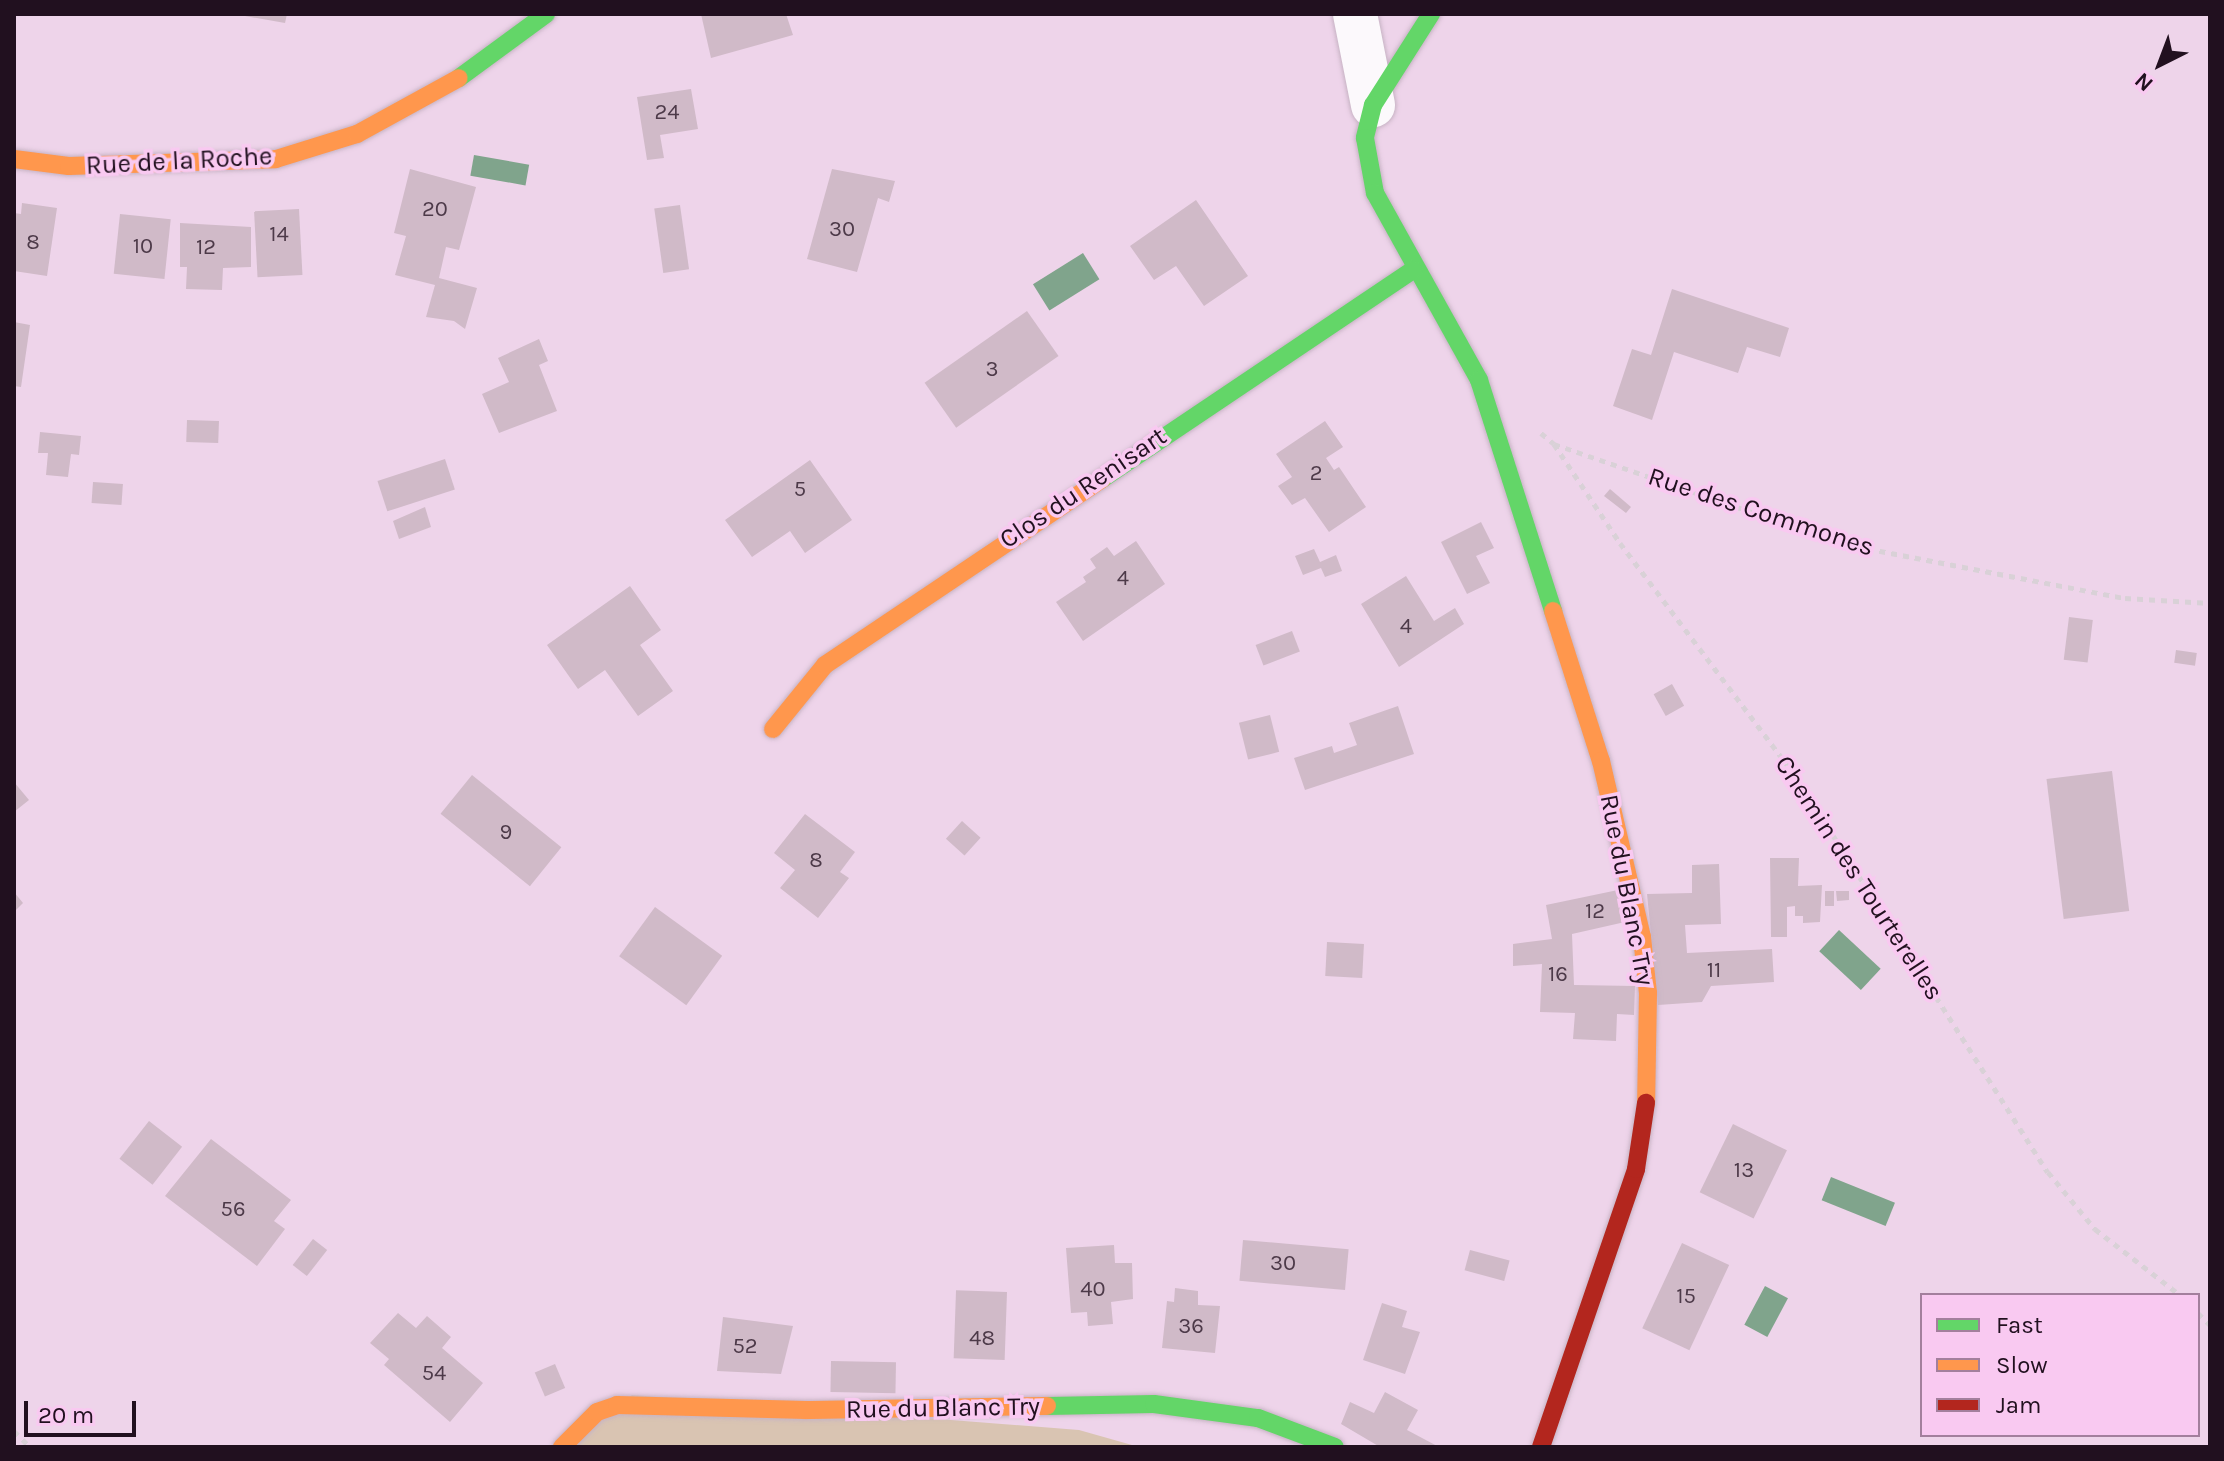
<!DOCTYPE html>
<style>
body{margin:0}
#map{position:relative;width:2224px;height:1461px;overflow:hidden;background:#eed4ea;font-family:Karla,sans-serif}
div>[style]{position:absolute}
.green>*{inset:0;background:#d9c4b2}
.water>*{inset:0;background:#80a48c;transform-origin:0 0}
.building>*{inset:0;background:#d0bac8;transform-origin:0 0}
.path>*{height:5px;margin-top:-2.5px;transform-origin:0;background:repeating-linear-gradient(90deg,#d9d1d7 0 6px,transparent 0 12px)}
.roads{filter:drop-shadow(0 0 2px #c7b3c4) drop-shadow(0 0 2px #c7b3c4)}
.street>*{height:44px;margin:-22px;padding:0 22px;transform-origin:22px;border-radius:22px;background:#fcf9fc}
.fast>*{height:18px;margin:-9px;padding:0 9px;transform-origin:9px;border-radius:9px;background:#63d668}
.slow>*{height:18px;margin:-9px;padding:0 9px;transform-origin:9px;border-radius:9px;background:#ff974d}
.jam>*{height:18px;margin:-9px;padding:0 9px;transform-origin:9px;border-radius:9px;background:#b3261e}
span{translate:-50% -50%;white-space:nowrap;text-align:center;line-height:1.15;-webkit-text-stroke:7px #f9c9f1;paint-order:stroke}
.number-label{font-size:22px;color:#4d3a49}
.number-label span{-webkit-text-stroke-width:0}
.street-label{font-size:26px;color:#21101f}
.frame{position:absolute;inset:0;border:16px solid #21101f;pointer-events:none}
.legend{position:absolute;left:1920px;top:1293px;width:280px;height:144px;box-sizing:border-box;background:#f9c9f1;border:2px solid #a37f9d;margin:0;padding:10px 14px;list-style:none;font-size:24px;color:#21101f}
.legend li{display:flex;align-items:center;gap:16px;height:40px}
.legend b{width:40px;border:2px solid #a37f9d}
.north{position:absolute;left:2120px;top:24px;width:80px;height:80px;-webkit-text-stroke:6px #f9c9f1;paint-order:stroke;rotate:222deg;font-size:22px;font-weight:700;line-height:32px;text-align:center;color:#21101f}
.north::after{content:'';display:block;margin:auto;width:28px;height:36px;background:#21101f;clip-path:polygon(50% 0,100% 100%,50% 72%,0 100%)}
.scale{position:absolute;left:24px;top:1401px;width:112px;height:36px;box-sizing:border-box;border:4px solid #21101f;border-top:0;padding-left:10px;font-size:24px;line-height:28px;white-space:nowrap;color:#21101f;-webkit-text-stroke:6px #f9c9f1;paint-order:stroke}
</style>
<div id="map">
<div class="green">
<i style="clip-path:polygon(632px 1395px,1079px 1430px,1139px 1447px,563px 1447px)"></i>
</div>
<div class="water">
<i style="left:474px;top:155px;width:56px;height:21px;rotate:10deg"></i>
<i style="left:1083px;top:253px;width:31px;height:59px;rotate:58deg"></i>
<i style="left:1839px;top:930px;width:57px;height:29px;rotate:43deg"></i>
<i style="left:1831px;top:1177px;width:69px;height:25px;rotate:22deg"></i>
<i style="left:1765px;top:1286px;width:26px;height:44px;rotate:28deg"></i>
</div>
<div class="building">
<i style="clip-path:polygon(234px 14px,287px 14px,285px 23px)"></i>
<i style="clip-path:polygon(701px 14px,786px 14px,793px 35px,711px 58px)"></i>
<i style="clip-path:polygon(691px 89px,698px 129px,660px 135px,664px 158px,647px 160px,637px 97px)"></i>
<i style="clip-path:polygon(410px 169px,476px 187px,459px 250px,446px 247px,439px 278px,477px 288px,465px 329px,454px 321px,426px 317px,435px 285px,395px 275px,406px 236px,394px 233px)"></i>
<i style="clip-path:polygon(832px 169px,895px 181px,889px 202px,878px 198px,857px 272px,807px 259px)"></i>
<i style="clip-path:polygon(1196px 200px,1248px 276px,1204px 306px,1176px 266px,1154px 280px,1130px 246px)"></i>
<i style="clip-path:polygon(22px 203px,57px 208px,47px 276px,14px 271px,14px 213px,21px 214px)"></i>
<i style="left:680px;top:205px;width:65px;height:26px;rotate:82deg"></i>
<i style="left:299px;top:209px;width:66px;height:45px;rotate:87deg"></i>
<i style="left:120px;top:214px;width:51px;height:60px;rotate:6deg"></i>
<i style="clip-path:polygon(180px 223px,251px 227px,251px 267px,223px 268px,222px 290px,186px 289px,187px 267px,180px 267px)"></i>
<i style="clip-path:polygon(1672px 289px,1789px 328px,1780px 357px,1747px 347px,1738px 373px,1674px 352px,1652px 420px,1613px 406px,1632px 349px,1651px 355px)"></i>
<i style="left:1027px;top:311px;width:55px;height:125px;rotate:55deg"></i>
<i style="clip-path:polygon(14px 322px,30px 325px,21px 387px,14px 386px)"></i>
<i style="clip-path:polygon(539px 339px,548px 361px,539px 365px,557px 411px,499px 433px,482px 394px,509px 382px,498px 358px)"></i>
<i style="left:187px;top:420px;width:32px;height:22px;rotate:2deg"></i>
<i style="clip-path:polygon(1325px 421px,1343px 447px,1326px 458px,1334px 470px,1339px 467px,1366px 507px,1329px 532px,1305px 498px,1292px 505px,1278px 486px,1292px 477px,1276px 454px)"></i>
<i style="clip-path:polygon(40px 432px,81px 436px,79px 455px,71px 454px,68px 477px,46px 475px,48px 453px,38px 453px)"></i>
<i style="left:445px;top:459px;width:32px;height:71px;rotate:72deg"></i>
<i style="clip-path:polygon(810px 460px,852px 520px,805px 553px,790px 531px,752px 557px,725px 520px)"></i>
<i style="left:93px;top:482px;width:30px;height:21px;rotate:4deg"></i>
<i style="clip-path:polygon(1610px 489px,1631px 507px,1626px 513px,1604px 496px)"></i>
<i style="clip-path:polygon(425px 507px,431px 527px,399px 539px,393px 521px)"></i>
<i style="clip-path:polygon(1481px 522px,1494px 548px,1476px 556px,1490px 583px,1467px 594px,1441px 542px)"></i>
<i style="clip-path:polygon(1136px 541px,1165px 584px,1083px 641px,1056px 602px,1086px 582px,1083px 577px,1096px 568px,1090px 559px,1107px 547px,1114px 556px)"></i>
<i style="clip-path:polygon(1314px 549px,1320px 562px,1336px 555px,1342px 571px,1325px 577px,1321px 568px,1303px 575px,1295px 556px)"></i>
<i style="clip-path:polygon(1406px 576px,1434px 621px,1455px 608px,1464px 624px,1399px 667px,1361px 604px)"></i>
<i style="clip-path:polygon(630px 586px,661px 630px,640px 645px,673px 691px,638px 716px,605px 670px,578px 689px,547px 645px)"></i>
<i style="left:2069px;top:617px;width:24px;height:43px;rotate:7deg"></i>
<i style="left:1292px;top:631px;width:22px;height:39px;rotate:69deg"></i>
<i style="left:2176px;top:650px;width:21px;height:13px;rotate:8deg"></i>
<i style="left:1672px;top:684px;width:25px;height:21px;rotate:61deg"></i>
<i style="clip-path:polygon(1398px 706px,1414px 754px,1305px 790px,1294px 758px,1332px 746px,1334px 753px,1357px 745px,1349px 723px)"></i>
<i style="left:1270px;top:715px;width:38px;height:32px;rotate:76deg"></i>
<i style="left:2112px;top:771px;width:141px;height:66px;rotate:83deg"></i>
<i style="left:472px;top:775px;width:115px;height:50px;rotate:39deg"></i>
<i style="clip-path:polygon(14px 782px,29px 800px,14px 812px)"></i>
<i style="clip-path:polygon(805px 814px,855px 852px,840px 872px,849px 878px,818px 918px,780px 888px,795px 870px,774px 853px)"></i>
<i style="left:962px;top:821px;width:25px;height:24px;rotate:42deg"></i>
<i style="clip-path:polygon(1770px 858px,1799px 858px,1798px 886px,1822px 885px,1820px 922px,1803px 923px,1803px 916px,1795px 916px,1795px 906px,1787px 907px,1787px 937px,1771px 937px)"></i>
<i style="clip-path:polygon(1719px 864px,1721px 924px,1685px 925px,1687px 953px,1772px 949px,1774px 982px,1711px 986px,1702px 1002px,1658px 1005px,1647px 894px,1692px 893px,1692px 865px)"></i>
<i style="clip-path:polygon(1618px 890px,1625px 922px,1572px 934px,1574px 985px,1635px 986px,1634px 1015px,1617px 1014px,1616px 1041px,1573px 1039px,1575px 1013px,1540px 1012px,1542px 964px,1513px 966px,1513px 944px,1552px 939px,1546px 905px)"></i>
<i style="left:1834px;top:891px;width:15px;height:9px;rotate:90deg"></i>
<i style="clip-path:polygon(1836px 891px,1849px 891px,1849px 900px,1837px 901px)"></i>
<i style="clip-path:polygon(14px 892px,23px 903px,14px 912px)"></i>
<i style="left:655px;top:907px;width:83px;height:61px;rotate:36deg"></i>
<i style="left:1327px;top:942px;width:37px;height:34px;rotate:3deg"></i>
<i style="left:149px;top:1121px;width:42px;height:48px;rotate:38deg"></i>
<i style="left:1733px;top:1124px;width:60px;height:76px;rotate:26deg"></i>
<i style="clip-path:polygon(211px 1139px,291px 1200px,274px 1221px,285px 1229px,257px 1266px,165px 1196px)"></i>
<i style="left:313px;top:1239px;width:18px;height:33px;rotate:38deg"></i>
<i style="left:1243px;top:1240px;width:106px;height:41px;rotate:5deg"></i>
<i style="left:1682px;top:1243px;width:52px;height:94px;rotate:25deg"></i>
<i style="clip-path:polygon(1114px 1245px,1115px 1263px,1132px 1263px,1133px 1299px,1111px 1302px,1113px 1324px,1088px 1326px,1087px 1312px,1071px 1313px,1066px 1248px)"></i>
<i style="left:1470px;top:1250px;width:41px;height:21px;rotate:15deg"></i>
<i style="clip-path:polygon(1175px 1288px,1198px 1291px,1198px 1305px,1220px 1306px,1215px 1353px,1162px 1348px,1167px 1301px,1174px 1302px)"></i>
<i style="left:1007px;top:1292px;width:68px;height:51px;rotate:92deg"></i>
<i style="clip-path:polygon(1382px 1303px,1407px 1311px,1402px 1327px,1420px 1332px,1405px 1374px,1363px 1360px)"></i>
<i style="clip-path:polygon(398px 1313px,416px 1328px,427px 1316px,451px 1337px,442px 1348px,483px 1383px,450px 1422px,384px 1365px,389px 1359px,370px 1343px)"></i>
<i style="clip-path:polygon(723px 1317px,793px 1326px,781px 1374px,717px 1371px)"></i>
<i style="left:831px;top:1361px;width:65px;height:31px;rotate:1deg"></i>
<i style="left:555px;top:1364px;width:26px;height:22px;rotate:67deg"></i>
<i style="clip-path:polygon(1385px 1392px,1418px 1410px,1407px 1430px,1439px 1447px,1380px 1447px,1341px 1424px,1350px 1402px,1374px 1413px)"></i>
</div>
<div class="path">
<i style="left:1541px;top:433px;width:17px;rotate:40deg"></i>
<i style="left:1554px;top:444px;width:307px;rotate:19deg"></i>
<i style="left:1844px;top:544px;width:286px;rotate:10.9deg"></i>
<i style="left:2125px;top:598px;width:85px;rotate:3.4deg"></i>
<i style="left:1554px;top:444px;width:119px;rotate:56.3deg"></i>
<i style="left:1620px;top:543px;width:289px;rotate:53deg"></i>
<i style="left:1794px;top:774px;width:472px;rotate:57.5deg"></i>
<i style="left:2048px;top:1172px;width:74px;rotate:50.5deg"></i>
<i style="left:2095px;top:1229px;width:108px;rotate:37.8deg"></i>
<i style="left:2198px;top:1313px;width:17px;rotate:45deg"></i>
<i style="left:14px;top:1431px;width:23px;rotate:45deg"></i>
</div>
<div class="roads">
<div class="street">
<i style="left:1355px;top:14px;width:93px;rotate:78.8deg"></i>
</div>
<div class="fast">
<i style="left:1431px;top:14px;width:108px;rotate:122.5deg"></i>
<i style="left:1373px;top:105px;width:34px;rotate:104deg"></i>
<i style="left:1365px;top:138px;width:56px;rotate:79.7deg"></i>
<i style="left:1375px;top:193px;width:214px;rotate:60.9deg"></i>
<i style="left:1479px;top:380px;width:243px;rotate:72.2deg"></i>
<i style="left:459px;top:78px;width:108px;rotate:-36.3deg"></i>
<i style="left:1102px;top:479px;width:375px;rotate:-33.9deg"></i>
<i style="left:1047px;top:1406px;width:107px;rotate:-1.1deg"></i>
<i style="left:1154px;top:1404px;width:105px;rotate:7.7deg"></i>
<i style="left:1258px;top:1418px;width:82px;rotate:20.6deg"></i>
</div>
<div class="slow">
<i style="left:14px;top:159px;width:55px;rotate:7.3deg"></i>
<i style="left:69px;top:166px;width:207px;rotate:-1.9deg"></i>
<i style="left:276px;top:159px;width:85px;rotate:-17.2deg"></i>
<i style="left:357px;top:134px;width:116px;rotate:-28.8deg"></i>
<i style="left:1553px;top:611px;width:157px;rotate:72.3deg"></i>
<i style="left:1601px;top:761px;width:181px;rotate:76.9deg"></i>
<i style="left:1642px;top:937px;width:56px;rotate:83.9deg"></i>
<i style="left:1648px;top:993px;width:110px;rotate:91deg"></i>
<i style="left:773px;top:729px;width:82px;rotate:-50.9deg"></i>
<i style="left:825px;top:665px;width:334px;rotate:-33.9deg"></i>
<i style="left:562px;top:1447px;width:49px;rotate:-45deg"></i>
<i style="left:597px;top:1412px;width:21px;rotate:-19deg"></i>
<i style="left:617px;top:1405px;width:189px;rotate:1.5deg"></i>
<i style="left:806px;top:1410px;width:241px;rotate:-1deg"></i>
</div>
<div class="jam">
<i style="left:1541px;top:1447px;width:294px;rotate:-71.1deg"></i>
<i style="left:1636px;top:1169px;width:67px;rotate:-81.4deg"></i>
</div>
</div>
<div class="number-label">
<span style="left:667px;top:113px">24</span>
<span style="left:435px;top:210px">20</span>
<span style="left:842px;top:230px">30</span>
<span style="left:279px;top:235px">14</span>
<span style="left:33px;top:243px">8</span>
<span style="left:143px;top:247px">10</span>
<span style="left:206px;top:248px">12</span>
<span style="left:992px;top:370px">3</span>
<span style="left:1316px;top:474px">2</span>
<span style="left:800px;top:490px">5</span>
<span style="left:1123px;top:579px">4</span>
<span style="left:1406px;top:627px">4</span>
<span style="left:506px;top:833px">9</span>
<span style="left:816px;top:861px">8</span>
<span style="left:1595px;top:912px">12</span>
<span style="left:1714px;top:971px">11</span>
<span style="left:1558px;top:975px">16</span>
<span style="left:1744px;top:1171px">13</span>
<span style="left:233px;top:1210px">56</span>
<span style="left:1283px;top:1264px">30</span>
<span style="left:1093px;top:1290px">40</span>
<span style="left:1686px;top:1297px">15</span>
<span style="left:1191px;top:1327px">36</span>
<span style="left:982px;top:1339px">48</span>
<span style="left:745px;top:1347px">52</span>
<span style="left:434px;top:1374px">54</span>
</div>
<div class="street-label">
<span style="left:179px;top:161px;rotate:-3deg">Rue de la Roche</span>
<span style="left:1083px;top:488px;rotate:-34deg">Clos du Renisart</span>
<span style="left:1761px;top:512px;rotate:18deg">Rue des Commones</span>
<span style="left:1859px;top:878px;rotate:57deg">Chemin des Tourterelles</span>
<span style="left:1627px;top:890px;rotate:79deg">Rue du Blanc Try</span>
<span style="left:943px;top:1408px;rotate:-1deg">Rue du Blanc Try</span>
</div>
<div class="frame"></div>
<ul class="legend">
<li><b style="height:10px;background:#63d668"></b>Fast</li>
<li><b style="height:10px;background:#ff974d"></b>Slow</li>
<li><b style="height:10px;background:#b3261e"></b>Jam</li>
</ul>
<div class="north">N</div>
<div class="scale">20 m</div>
</div>
